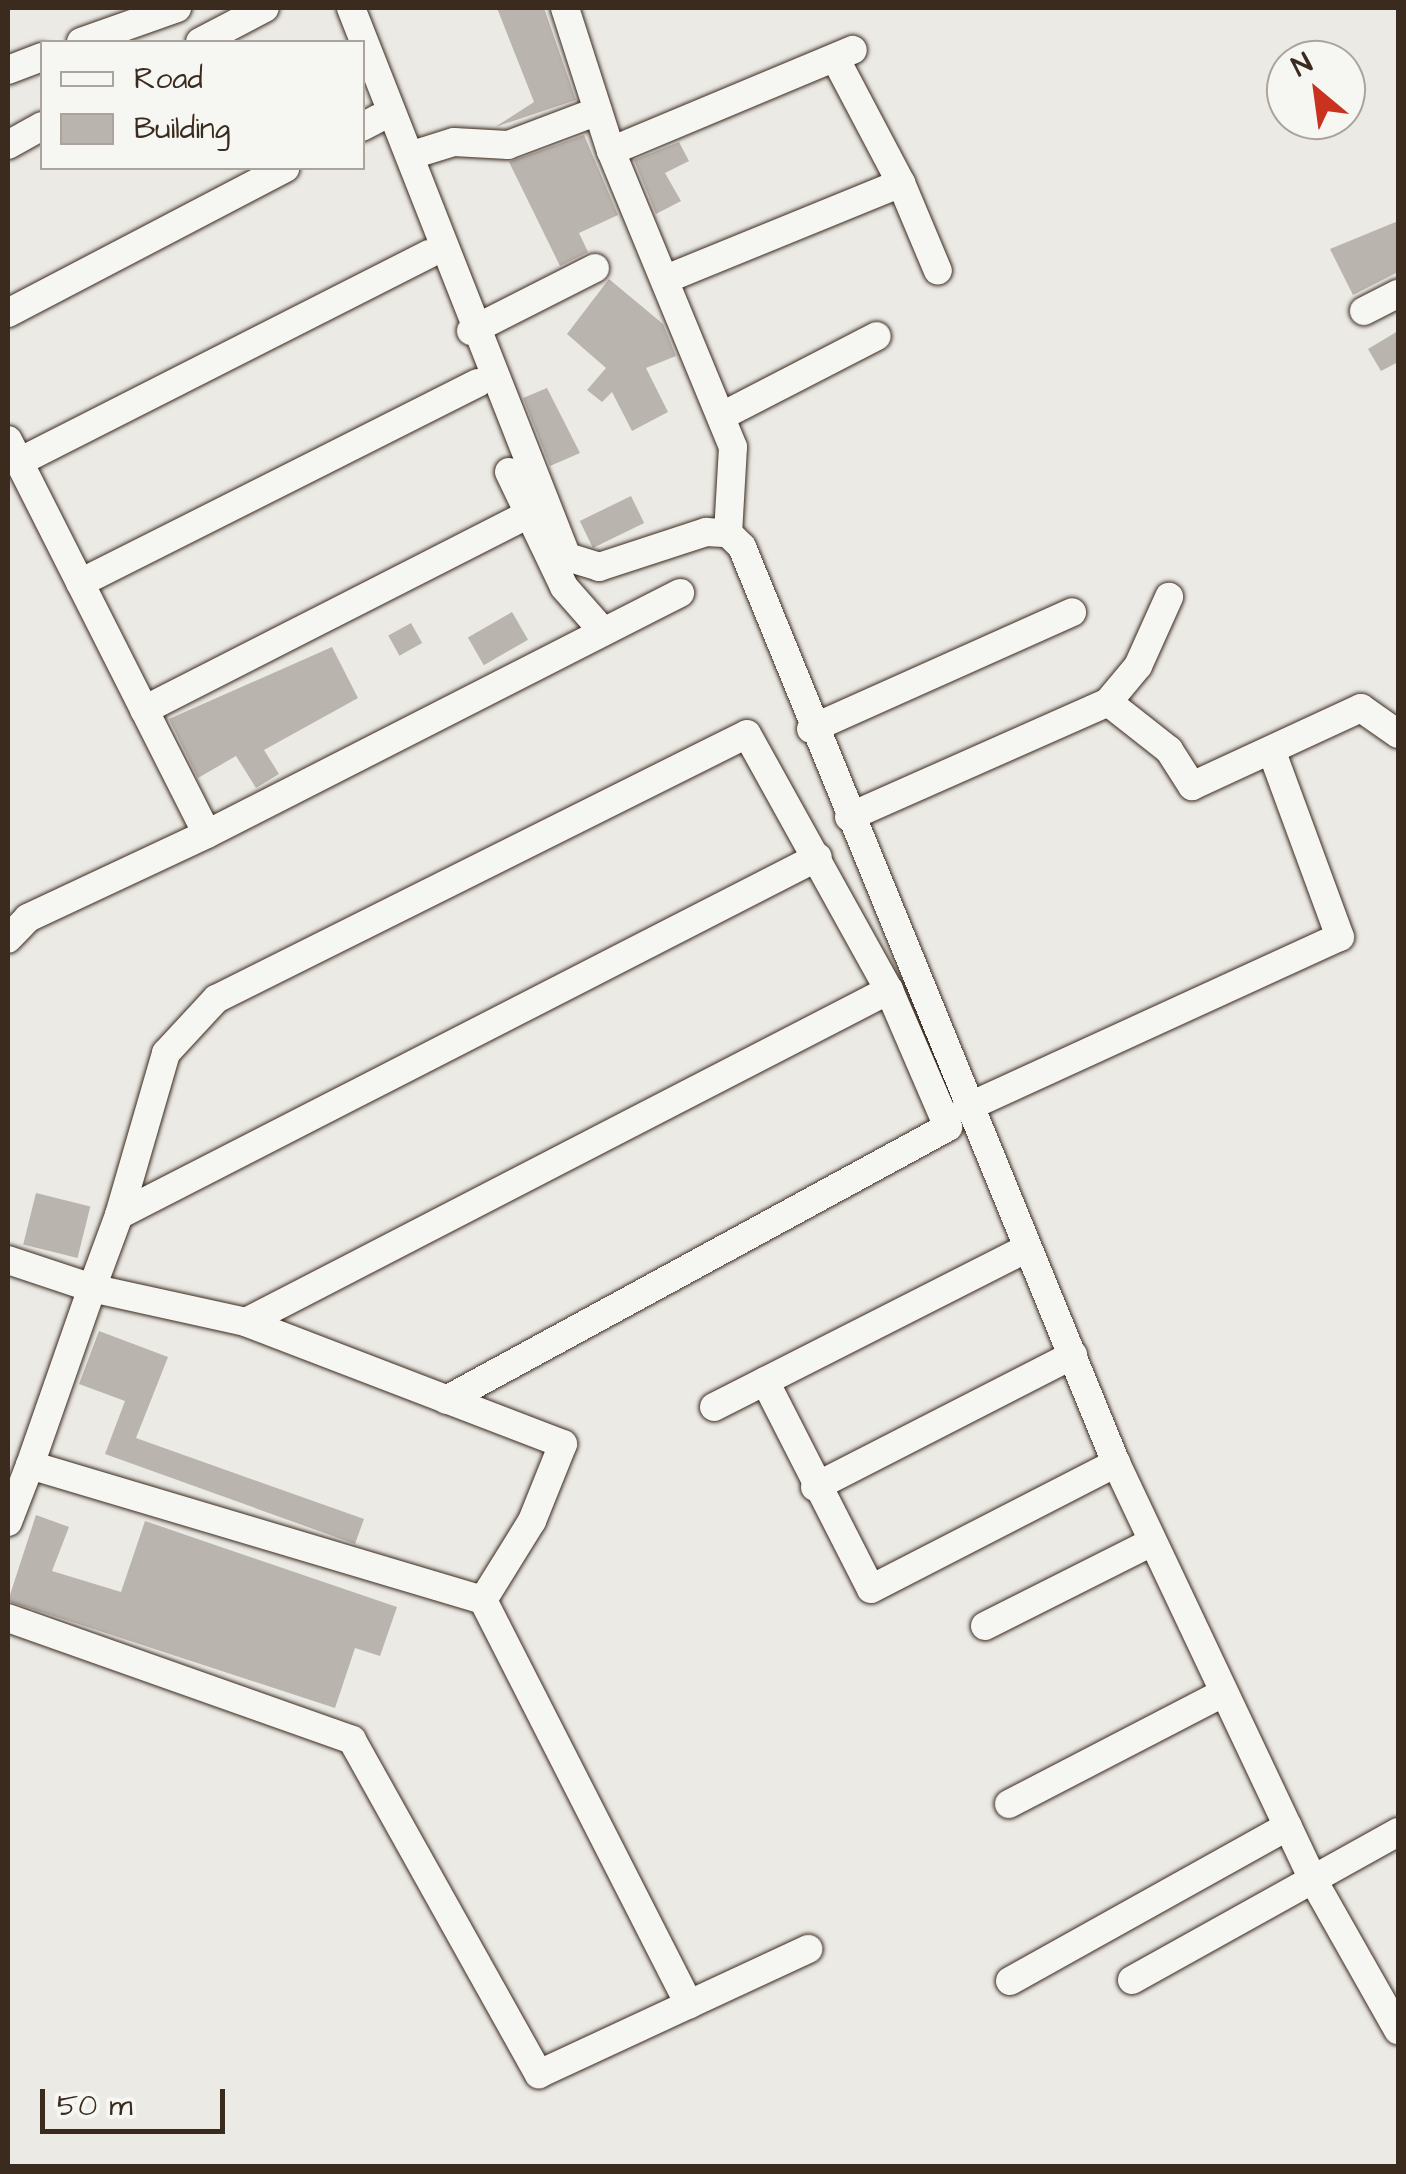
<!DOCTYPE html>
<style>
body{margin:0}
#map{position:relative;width:1406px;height:2174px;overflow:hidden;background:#ebeae5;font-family:"Architects Daughter",sans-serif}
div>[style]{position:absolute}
.building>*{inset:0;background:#bab4ae;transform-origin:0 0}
.roads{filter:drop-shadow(0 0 2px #3b2a1e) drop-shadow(0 0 2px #3b2a1e)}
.minor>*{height:28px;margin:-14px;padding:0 14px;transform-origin:14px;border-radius:14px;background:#f6f6f2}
span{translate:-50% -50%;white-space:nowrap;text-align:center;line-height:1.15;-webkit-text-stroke:8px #f6f6f2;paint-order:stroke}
.frame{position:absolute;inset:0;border:10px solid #3b2a1e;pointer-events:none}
.legend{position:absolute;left:40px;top:40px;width:325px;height:130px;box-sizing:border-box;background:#f6f6f2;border:2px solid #aba49d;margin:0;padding:12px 18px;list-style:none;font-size:30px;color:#3b2a1e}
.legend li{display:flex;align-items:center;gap:20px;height:50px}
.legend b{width:50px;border:2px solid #aba49d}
.north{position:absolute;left:1266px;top:40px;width:100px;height:100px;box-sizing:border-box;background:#f6f6f2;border:2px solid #aba49d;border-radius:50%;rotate:331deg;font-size:28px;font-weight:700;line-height:40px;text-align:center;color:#3b2a1e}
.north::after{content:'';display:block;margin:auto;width:35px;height:45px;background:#c8321e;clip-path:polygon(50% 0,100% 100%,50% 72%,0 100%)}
.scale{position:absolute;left:40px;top:2089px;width:185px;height:45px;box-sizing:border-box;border:5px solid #3b2a1e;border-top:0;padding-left:12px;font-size:30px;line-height:35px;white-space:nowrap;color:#3b2a1e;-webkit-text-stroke:8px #f6f6f2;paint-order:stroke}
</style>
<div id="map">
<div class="building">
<i style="clip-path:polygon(497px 8px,544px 8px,576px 100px,495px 127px,534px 102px)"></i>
<i style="clip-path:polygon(584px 135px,618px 215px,579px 233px,588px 252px,560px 266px,509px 162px)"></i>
<i style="clip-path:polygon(679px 142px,689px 161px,665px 173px,681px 201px,656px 214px,634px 160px)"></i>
<i style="clip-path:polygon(1398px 221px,1398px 272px,1353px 295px,1330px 249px)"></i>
<i style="clip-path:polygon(609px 279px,663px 324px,676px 356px,646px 368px,668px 412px,632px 431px,612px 392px,602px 402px,587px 390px,606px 368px,567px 334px)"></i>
<i style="clip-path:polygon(1398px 331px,1398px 362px,1381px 371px,1368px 349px)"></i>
<i style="clip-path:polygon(547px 388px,580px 453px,550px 466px,523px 398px)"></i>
<i style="left:631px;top:496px;width:30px;height:57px;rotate:64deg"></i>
<i style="left:512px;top:612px;width:32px;height:51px;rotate:60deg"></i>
<i style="left:411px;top:623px;width:23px;height:26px;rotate:61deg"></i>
<i style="clip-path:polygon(332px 647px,358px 698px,264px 750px,279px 774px,256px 788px,236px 756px,198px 778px,169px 719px)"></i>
<i style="left:36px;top:1193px;width:56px;height:53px;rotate:14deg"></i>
<i style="clip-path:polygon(99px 1331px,168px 1357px,136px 1438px,364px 1519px,355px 1544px,105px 1454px,125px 1401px,79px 1384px)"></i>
<i style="clip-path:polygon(36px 1515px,69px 1527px,52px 1571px,121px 1592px,145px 1521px,397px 1607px,380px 1656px,355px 1648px,335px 1708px,8px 1601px)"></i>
</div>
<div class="roads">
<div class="minor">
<i style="left:351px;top:8px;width:590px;rotate:68.52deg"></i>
<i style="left:567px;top:557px;width:34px;rotate:17deg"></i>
<i style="left:599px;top:567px;width:113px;rotate:-18.1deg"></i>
<i style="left:706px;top:532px;width:22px;rotate:3deg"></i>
<i style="left:728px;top:533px;width:20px;rotate:45deg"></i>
<i style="left:742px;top:547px;width:989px;rotate:67.79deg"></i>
<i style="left:1116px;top:1463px;width:459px;rotate:64.7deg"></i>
<i style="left:1312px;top:1878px;width:175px;rotate:60.5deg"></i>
<i style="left:565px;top:8px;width:150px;rotate:72.2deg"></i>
<i style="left:611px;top:151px;width:320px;rotate:67.6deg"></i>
<i style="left:733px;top:447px;width:86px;rotate:93.3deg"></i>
<i style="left:81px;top:42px;width:102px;rotate:-19.5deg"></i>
<i style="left:200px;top:42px;width:73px;rotate:-27.6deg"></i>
<i style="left:8px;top:70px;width:36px;rotate:-21deg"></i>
<i style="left:362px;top:127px;width:19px;rotate:-28deg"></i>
<i style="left:8px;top:145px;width:39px;rotate:-29deg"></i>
<i style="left:611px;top:151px;width:262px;rotate:-22.7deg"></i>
<i style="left:412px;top:155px;width:44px;rotate:-17.2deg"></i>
<i style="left:454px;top:142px;width:54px;rotate:3.2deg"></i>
<i style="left:508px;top:145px;width:96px;rotate:-20.7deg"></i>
<i style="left:901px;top:183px;width:95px;rotate:67.2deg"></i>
<i style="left:666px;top:279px;width:254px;rotate:-22.2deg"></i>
<i style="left:901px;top:183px;width:141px;rotate:-117.8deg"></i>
<i style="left:1364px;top:311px;width:38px;rotate:-27deg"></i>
<i style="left:8px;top:313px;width:313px;rotate:-27.6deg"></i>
<i style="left:471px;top:331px;width:139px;rotate:-26.9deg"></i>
<i style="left:722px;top:416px;width:174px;rotate:-27.3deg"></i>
<i style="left:8px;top:440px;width:441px;rotate:63.2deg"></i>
<i style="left:207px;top:834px;width:198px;rotate:154.9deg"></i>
<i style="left:28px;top:918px;width:29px;rotate:134deg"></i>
<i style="left:19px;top:462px;width:460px;rotate:-26.9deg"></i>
<i style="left:509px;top:472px;width:127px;rotate:64.4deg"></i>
<i style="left:564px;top:587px;width:56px;rotate:48.6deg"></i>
<i style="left:80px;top:583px;width:445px;rotate:-26.7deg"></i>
<i style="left:1108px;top:702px;width:78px;rotate:38.2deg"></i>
<i style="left:1169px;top:750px;width:43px;rotate:57.4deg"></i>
<i style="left:1192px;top:786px;width:186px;rotate:-24.8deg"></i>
<i style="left:1361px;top:708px;width:45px;rotate:35.1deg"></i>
<i style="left:144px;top:710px;width:428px;rotate:-27deg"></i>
<i style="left:811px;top:729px;width:286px;rotate:-24.1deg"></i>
<i style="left:849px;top:817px;width:283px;rotate:-23.9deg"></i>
<i style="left:1108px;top:702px;width:47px;rotate:-50.2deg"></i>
<i style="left:1138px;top:666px;width:76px;rotate:-65.8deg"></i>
<i style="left:207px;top:834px;width:531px;rotate:-27deg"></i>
<i style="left:966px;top:1108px;width:411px;rotate:-24.6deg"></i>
<i style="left:1340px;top:937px;width:194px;rotate:-110.2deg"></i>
<i style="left:119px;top:1215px;width:169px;rotate:-73.8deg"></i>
<i style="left:166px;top:1053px;width:74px;rotate:-47.2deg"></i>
<i style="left:216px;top:999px;width:593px;rotate:-26.52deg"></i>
<i style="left:747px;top:734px;width:293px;rotate:61deg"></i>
<i style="left:889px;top:990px;width:149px;rotate:66.7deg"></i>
<i style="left:948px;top:1127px;width:571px;rotate:151.46deg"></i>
<i style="left:8px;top:1260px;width:89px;rotate:18.4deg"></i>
<i style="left:92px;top:1288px;width:188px;rotate:109.3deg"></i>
<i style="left:30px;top:1465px;width:473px;rotate:16.6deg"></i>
<i style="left:483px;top:1600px;width:93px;rotate:-58.2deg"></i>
<i style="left:532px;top:1521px;width:83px;rotate:-68.1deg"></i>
<i style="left:563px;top:1444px;width:340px;rotate:-159deg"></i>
<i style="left:246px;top:1322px;width:158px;rotate:-167.6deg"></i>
<i style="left:92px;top:1288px;width:78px;rotate:-69.7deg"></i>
<i style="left:119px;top:1215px;width:785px;rotate:-27.12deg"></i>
<i style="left:246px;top:1322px;width:724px;rotate:-27.31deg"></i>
<i style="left:765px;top:1381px;width:233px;rotate:63deg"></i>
<i style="left:871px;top:1589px;width:276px;rotate:-27.2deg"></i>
<i style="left:714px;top:1407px;width:351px;rotate:-26.9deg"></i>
<i style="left:815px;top:1487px;width:290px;rotate:-27.1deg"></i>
<i style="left:8px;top:1522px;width:61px;rotate:-68.9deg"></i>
<i style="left:483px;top:1600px;width:454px;rotate:63deg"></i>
<i style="left:8px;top:1618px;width:365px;rotate:19.5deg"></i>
<i style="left:352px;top:1740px;width:383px;rotate:60.8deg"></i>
<i style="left:539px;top:2074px;width:297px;rotate:-24.9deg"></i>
<i style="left:985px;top:1626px;width:187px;rotate:-26.7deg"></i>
<i style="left:1009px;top:1804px;width:241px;rotate:-27.4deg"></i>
<i style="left:1132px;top:1980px;width:304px;rotate:-29.1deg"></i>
<i style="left:1010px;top:1981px;width:318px;rotate:-29.1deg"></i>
</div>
</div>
<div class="frame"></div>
<ul class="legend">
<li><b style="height:12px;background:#f6f6f2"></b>Road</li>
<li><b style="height:28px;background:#bab4ae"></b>Building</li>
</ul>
<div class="north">N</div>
<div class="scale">50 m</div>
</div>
